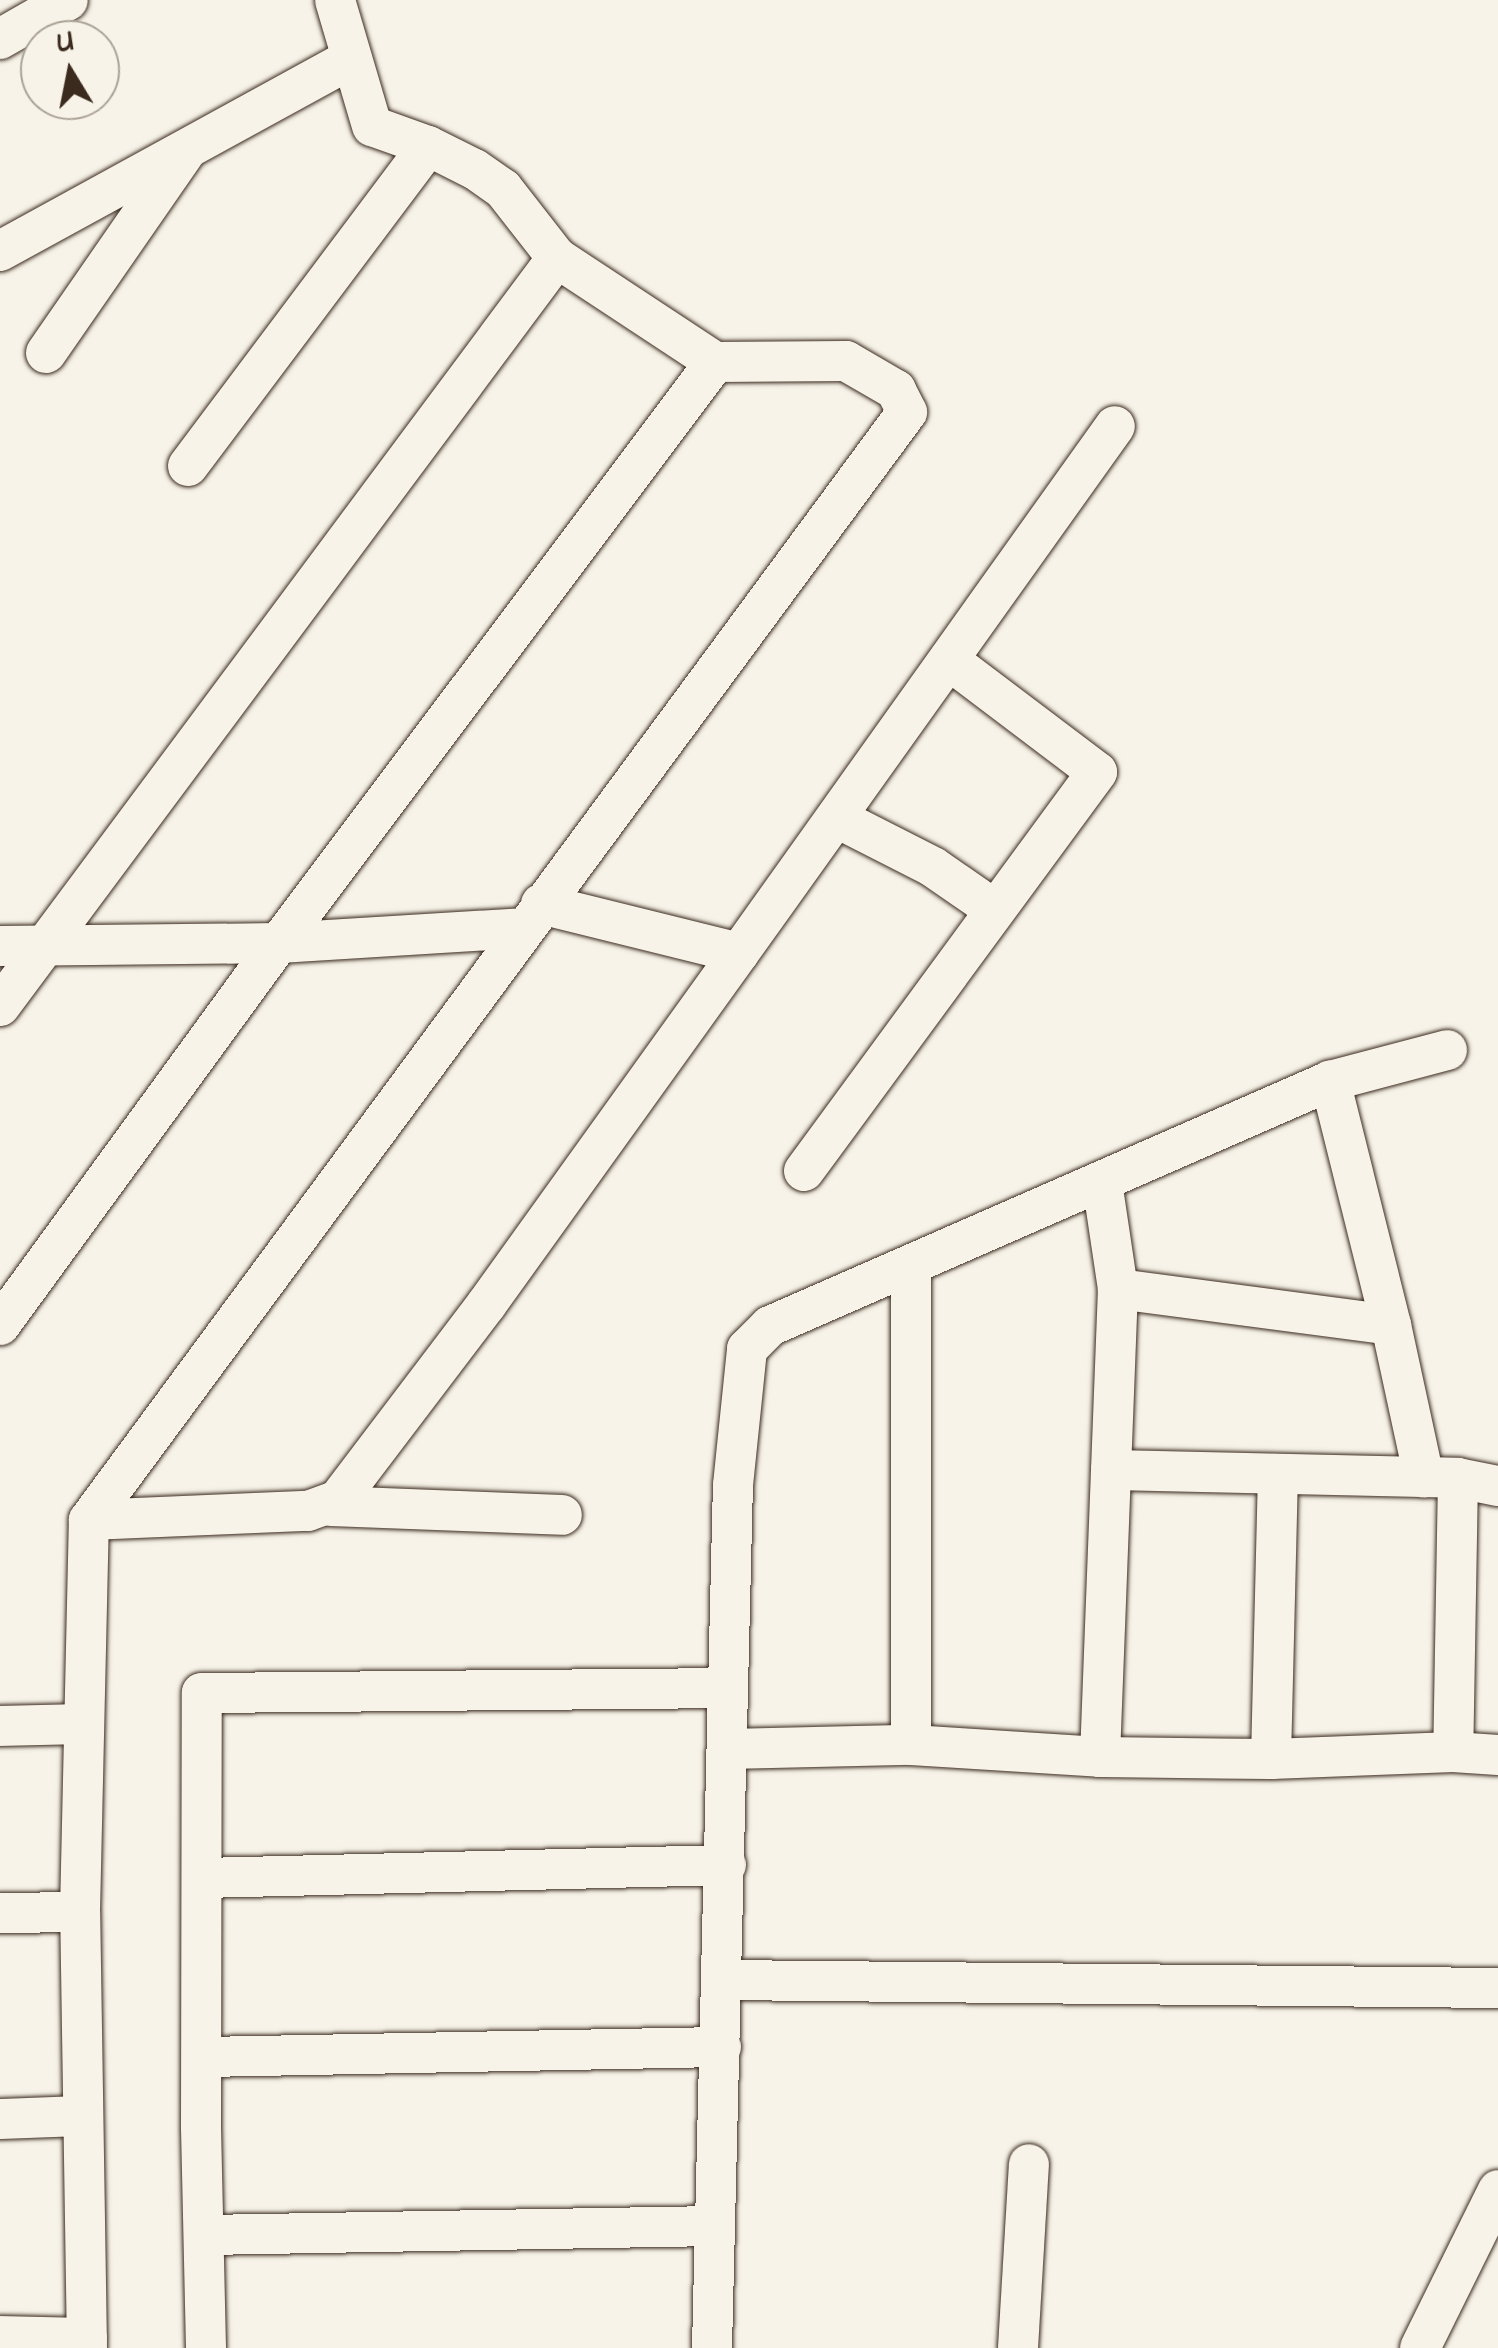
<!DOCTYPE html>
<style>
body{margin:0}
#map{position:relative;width:1498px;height:2348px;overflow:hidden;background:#f7f3e8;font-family:"Architects Daughter",sans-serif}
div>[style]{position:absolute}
.roads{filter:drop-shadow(0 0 2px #3b2a1e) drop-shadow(0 0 2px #3b2a1e)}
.minor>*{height:40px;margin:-20px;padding:0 20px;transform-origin:20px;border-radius:20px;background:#f7f3e8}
span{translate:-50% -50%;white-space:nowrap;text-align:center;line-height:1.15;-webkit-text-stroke:8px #f7f3e8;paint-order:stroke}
.north{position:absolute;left:20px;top:20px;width:100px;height:100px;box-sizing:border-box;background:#f7f3e8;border:2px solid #aca397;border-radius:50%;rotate:350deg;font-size:28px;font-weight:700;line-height:40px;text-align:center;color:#3b2a1e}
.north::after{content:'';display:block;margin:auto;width:35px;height:45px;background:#3b2a1e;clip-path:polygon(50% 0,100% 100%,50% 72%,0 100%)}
</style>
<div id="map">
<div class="roads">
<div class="minor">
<i style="left:0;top:39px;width:78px;rotate:-29.8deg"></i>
<i style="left:0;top:251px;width:400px;rotate:-28.7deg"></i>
<i style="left:46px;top:353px;width:246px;rotate:-55.3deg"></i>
<i style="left:188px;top:466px;width:400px;rotate:-53.1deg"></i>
<i style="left:837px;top:818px;width:108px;rotate:27deg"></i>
<i style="left:933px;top:867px;width:75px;rotate:34.7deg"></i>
<i style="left:0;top:946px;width:279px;rotate:-0.6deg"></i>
<i style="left:279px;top:943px;width:244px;rotate:-3.5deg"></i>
<i style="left:739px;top:953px;width:647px;rotate:-54.49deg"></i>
<i style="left:0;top:1006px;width:933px;rotate:-53.33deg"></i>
<i style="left:804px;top:1171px;width:495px;rotate:-53.7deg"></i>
<i style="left:1097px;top:772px;width:186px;rotate:-142.9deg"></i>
<i style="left:911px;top:1265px;width:480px;rotate:90deg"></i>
<i style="left:1118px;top:1289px;width:275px;rotate:7.5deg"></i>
<i style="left:1391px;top:1325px;width:252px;rotate:-104deg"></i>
<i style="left:0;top:1325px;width:473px;rotate:-53.9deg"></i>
<i style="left:279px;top:943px;width:726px;rotate:-53.11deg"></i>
<i style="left:715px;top:362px;width:189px;rotate:-146.6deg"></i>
<i style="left:557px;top:258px;width:88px;rotate:-128deg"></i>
<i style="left:503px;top:189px;width:35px;rotate:-145deg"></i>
<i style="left:474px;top:169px;width:51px;rotate:-153.4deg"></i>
<i style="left:428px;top:146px;width:59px;rotate:-160.3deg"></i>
<i style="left:372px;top:126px;width:131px;rotate:-106.4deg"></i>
<i style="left:1391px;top:1325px;width:156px;rotate:77.8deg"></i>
<i style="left:1111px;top:1470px;width:347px;rotate:1.3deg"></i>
<i style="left:1458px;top:1478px;width:274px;rotate:91deg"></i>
<i style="left:1453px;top:1752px;width:45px;rotate:3.8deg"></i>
<i style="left:1458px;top:1478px;width:41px;rotate:11.3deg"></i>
<i style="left:331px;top:1506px;width:231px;rotate:2.2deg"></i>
<i style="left:89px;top:1520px;width:219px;rotate:-2.4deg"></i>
<i style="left:308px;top:1511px;width:32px;rotate:-20deg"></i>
<i style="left:338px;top:1500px;width:245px;rotate:-52.8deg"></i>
<i style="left:486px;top:1305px;width:433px;rotate:-54.3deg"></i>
<i style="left:739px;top:953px;width:204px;rotate:-166.1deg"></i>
<i style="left:0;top:1726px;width:84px;rotate:-1.4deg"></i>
<i style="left:728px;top:1749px;width:183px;rotate:-1.3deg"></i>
<i style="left:911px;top:1745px;width:189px;rotate:3.6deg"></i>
<i style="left:1100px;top:1757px;width:171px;rotate:0.7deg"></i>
<i style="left:1271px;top:1759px;width:182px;rotate:-2.2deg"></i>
<i style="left:1100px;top:1757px;width:468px;rotate:-87.8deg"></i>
<i style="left:1118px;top:1289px;width:108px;rotate:-98.5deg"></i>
<i style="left:1271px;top:1759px;width:285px;rotate:-88.6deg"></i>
<i style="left:203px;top:1878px;width:523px;rotate:-1.42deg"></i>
<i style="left:0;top:1913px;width:80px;rotate:-0.7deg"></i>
<i style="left:722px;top:1980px;width:776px;rotate:0.59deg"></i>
<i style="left:204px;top:2057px;width:517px;rotate:-1.11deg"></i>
<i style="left:0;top:2119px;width:80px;rotate:-2.1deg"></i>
<i style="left:205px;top:2235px;width:508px;rotate:-1.01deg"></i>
<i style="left:0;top:2336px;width:87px;rotate:1.3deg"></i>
<i style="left:87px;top:2348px;width:436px;rotate:-90.9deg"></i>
<i style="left:80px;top:1912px;width:392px;rotate:-88.7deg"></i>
<i style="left:89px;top:1520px;width:1377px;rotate:-53.56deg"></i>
<i style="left:907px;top:412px;width:25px;rotate:-117deg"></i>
<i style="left:896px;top:390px;width:58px;rotate:-149.9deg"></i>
<i style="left:846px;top:361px;width:131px;rotate:179.6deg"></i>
<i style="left:206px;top:2348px;width:221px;rotate:-91.3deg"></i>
<i style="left:201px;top:2127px;width:434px;rotate:-89.9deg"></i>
<i style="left:202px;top:1693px;width:526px;rotate:-0.54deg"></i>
<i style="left:712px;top:2348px;width:863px;rotate:-88.61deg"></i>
<i style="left:733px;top:1485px;width:137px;rotate:-84.1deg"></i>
<i style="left:747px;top:1349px;width:33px;rotate:-45deg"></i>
<i style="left:770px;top:1326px;width:611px;rotate:-23.63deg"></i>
<i style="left:1330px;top:1081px;width:121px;rotate:-14.8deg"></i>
<i style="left:1018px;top:2348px;width:184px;rotate:-86.6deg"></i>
<i style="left:1420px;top:2348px;width:176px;rotate:-63.7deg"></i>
</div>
</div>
<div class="north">U</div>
</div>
